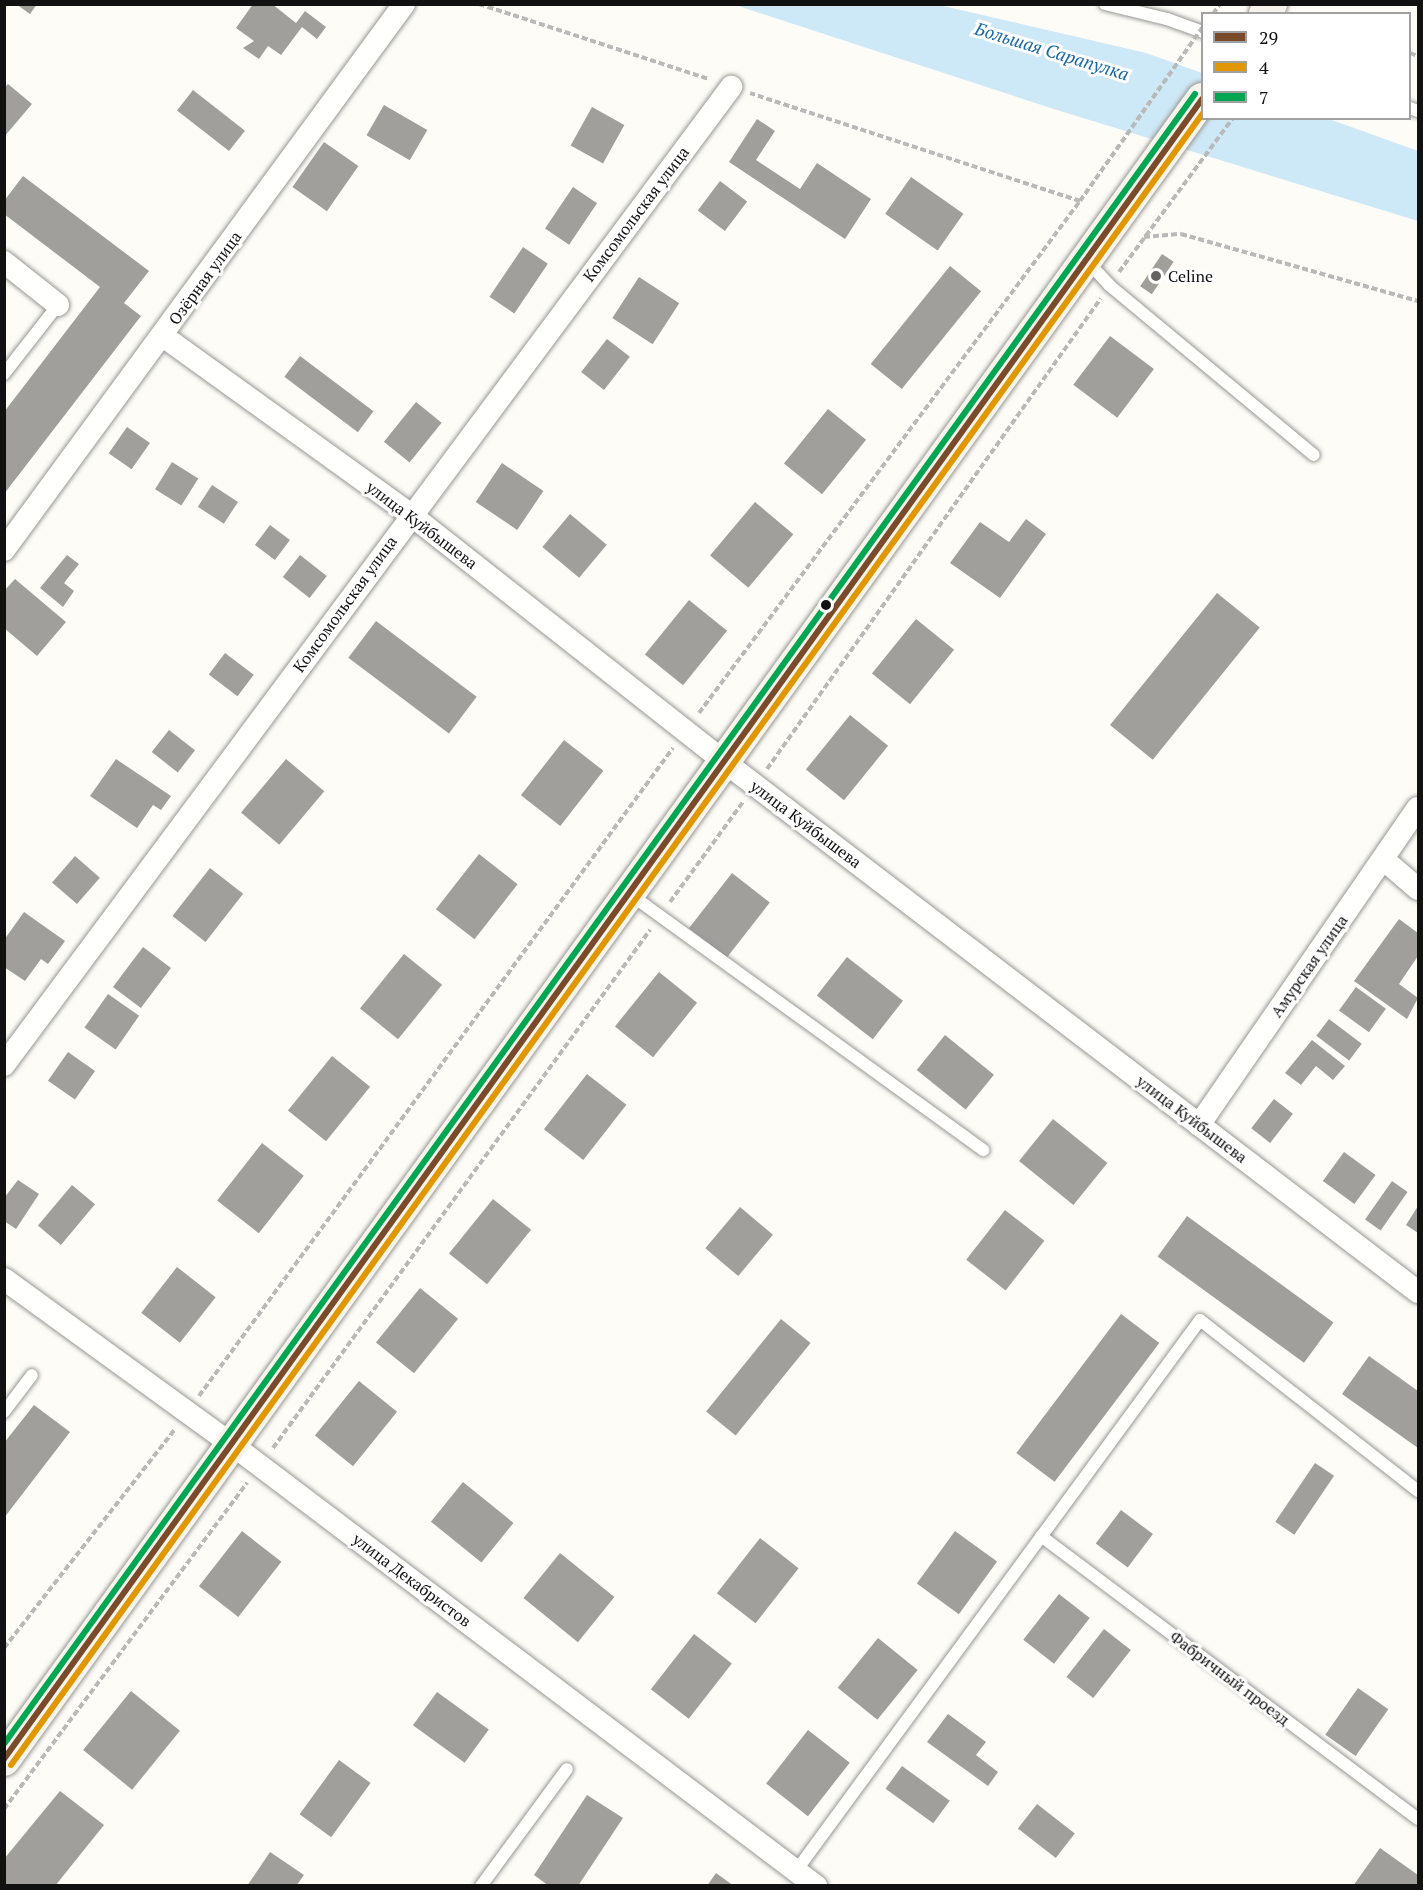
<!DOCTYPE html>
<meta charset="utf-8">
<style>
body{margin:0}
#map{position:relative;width:1423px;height:1890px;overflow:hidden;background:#fdfcf7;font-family:"PT Serif",serif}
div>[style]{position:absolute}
.water>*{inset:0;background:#cde8f7}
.building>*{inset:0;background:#a19f9c;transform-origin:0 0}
.path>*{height:4px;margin-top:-2px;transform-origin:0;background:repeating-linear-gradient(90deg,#b9b9b8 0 6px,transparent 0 9px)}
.roads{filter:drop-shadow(0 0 2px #979795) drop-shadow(0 0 2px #979795)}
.service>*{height:12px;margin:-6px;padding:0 6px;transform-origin:6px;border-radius:6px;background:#fffffe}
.minor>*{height:22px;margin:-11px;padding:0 11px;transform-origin:11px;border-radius:11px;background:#fffffe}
.secondary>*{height:32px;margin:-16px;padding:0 16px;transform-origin:16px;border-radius:16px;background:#f6f4eb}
.path-bridge>*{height:4px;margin-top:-2px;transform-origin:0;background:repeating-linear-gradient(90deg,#b9b9b8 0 6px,transparent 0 9px)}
.bus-1>*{height:6px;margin:-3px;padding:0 3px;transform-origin:3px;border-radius:3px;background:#7a4b2a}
.bus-2>*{height:6px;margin:-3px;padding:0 3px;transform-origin:3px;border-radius:3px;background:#e09702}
.bus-3>*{height:6px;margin:-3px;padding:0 3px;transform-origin:3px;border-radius:3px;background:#00a651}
.dots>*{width:16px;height:16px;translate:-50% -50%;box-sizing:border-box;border:3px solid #fff;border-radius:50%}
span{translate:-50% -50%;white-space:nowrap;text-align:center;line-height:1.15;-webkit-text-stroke:6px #fff;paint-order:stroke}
.street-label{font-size:16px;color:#111}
.poi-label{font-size:16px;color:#111}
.left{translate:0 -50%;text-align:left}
.water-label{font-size:18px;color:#1768a6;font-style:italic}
.frame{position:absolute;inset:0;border:6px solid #111;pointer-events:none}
.legend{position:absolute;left:1201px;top:12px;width:210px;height:108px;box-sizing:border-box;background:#fff;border:2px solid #a0a0a0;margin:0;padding:8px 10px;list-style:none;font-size:18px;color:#111}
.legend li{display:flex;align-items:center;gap:12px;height:30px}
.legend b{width:30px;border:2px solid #a0a0a0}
</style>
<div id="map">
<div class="water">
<i style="clip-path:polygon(735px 5px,939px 5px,1146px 53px,1202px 73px,1202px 118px,1329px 119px,1418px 151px,1418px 221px,1057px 110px)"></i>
</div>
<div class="building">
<i style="clip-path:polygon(16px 4px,37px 4px,30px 14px)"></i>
<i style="clip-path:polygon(253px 4px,272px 4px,296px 23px,305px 11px,326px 27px,317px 39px,302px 27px,281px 55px,268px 46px,259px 59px,243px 48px,254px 41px,236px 28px)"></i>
<i style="clip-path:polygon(8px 84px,32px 104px,4px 137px,4px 88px)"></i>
<i style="left:193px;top:90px;width:66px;height:26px;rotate:38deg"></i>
<i style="left:384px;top:105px;width:50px;height:35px;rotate:30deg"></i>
<i style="left:592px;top:107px;width:37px;height:44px;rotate:29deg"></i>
<i style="clip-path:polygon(757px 119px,775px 131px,756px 160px,800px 189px,817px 163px,871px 199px,845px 239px,729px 162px)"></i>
<i style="left:324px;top:142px;width:42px;height:55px;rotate:35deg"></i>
<i style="clip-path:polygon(23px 176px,149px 271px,124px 303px,141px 316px,4px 494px,4px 412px,100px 287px,4px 214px,4px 201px)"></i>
<i style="left:911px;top:177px;width:64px;height:45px;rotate:35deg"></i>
<i style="left:720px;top:181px;width:34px;height:37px;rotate:37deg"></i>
<i style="left:573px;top:187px;width:29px;height:50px;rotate:34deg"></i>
<i style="left:523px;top:247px;width:30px;height:60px;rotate:34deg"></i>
<i style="left:1162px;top:254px;width:14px;height:39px;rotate:34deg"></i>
<i style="left:950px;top:266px;width:40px;height:126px;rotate:39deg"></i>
<i style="left:639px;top:277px;width:48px;height:49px;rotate:33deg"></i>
<i style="left:1110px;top:336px;width:55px;height:61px;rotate:37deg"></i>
<i style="left:607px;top:339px;width:29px;height:42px;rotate:38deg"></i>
<i style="left:300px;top:356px;width:92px;height:26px;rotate:37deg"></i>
<i style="left:416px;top:402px;width:33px;height:51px;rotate:39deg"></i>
<i style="left:828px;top:409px;width:49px;height:70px;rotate:39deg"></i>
<i style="left:127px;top:427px;width:28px;height:32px;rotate:35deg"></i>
<i style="left:172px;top:462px;width:31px;height:32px;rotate:32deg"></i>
<i style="left:502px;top:463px;width:50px;height:47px;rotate:34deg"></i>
<i style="left:212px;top:485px;width:31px;height:26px;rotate:33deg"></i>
<i style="left:755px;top:502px;width:50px;height:70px;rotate:40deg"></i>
<i style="left:570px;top:514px;width:48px;height:43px;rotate:40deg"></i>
<i style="clip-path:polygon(1026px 519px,1046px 534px,1000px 598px,950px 563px,980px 522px,1009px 542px)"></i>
<i style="left:270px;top:525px;width:25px;height:25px;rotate:37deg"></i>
<i style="clip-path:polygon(67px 555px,79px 564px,64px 583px,74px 591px,63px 607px,40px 588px)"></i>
<i style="left:300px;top:555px;width:34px;height:28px;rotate:38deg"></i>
<i style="clip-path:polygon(15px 579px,66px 622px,37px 656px,4px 628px,4px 591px)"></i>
<i style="left:1217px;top:593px;width:55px;height:170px;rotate:39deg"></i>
<i style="left:689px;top:600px;width:49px;height:70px;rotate:39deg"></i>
<i style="left:916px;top:619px;width:49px;height:70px;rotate:39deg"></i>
<i style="left:376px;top:621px;width:126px;height:46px;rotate:37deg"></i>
<i style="left:225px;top:653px;width:36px;height:27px;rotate:37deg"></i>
<i style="left:850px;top:715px;width:49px;height:70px;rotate:39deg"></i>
<i style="left:169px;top:730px;width:33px;height:28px;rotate:38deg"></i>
<i style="left:564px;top:740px;width:50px;height:70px;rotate:38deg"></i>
<i style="clip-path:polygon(116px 759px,171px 796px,161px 810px,153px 805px,137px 828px,90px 796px)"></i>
<i style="left:286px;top:759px;width:50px;height:70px;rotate:40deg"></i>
<i style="left:479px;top:854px;width:49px;height:70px;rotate:38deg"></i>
<i style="left:75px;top:856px;width:33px;height:35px;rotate:41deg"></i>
<i style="left:210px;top:868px;width:42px;height:61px;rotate:38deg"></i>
<i style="left:732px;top:873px;width:48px;height:70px;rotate:38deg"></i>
<i style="clip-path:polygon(24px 912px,65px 941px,48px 964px,41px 959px,25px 981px,4px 967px,4px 940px)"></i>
<i style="clip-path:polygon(1399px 919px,1418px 933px,1418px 956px,1399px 984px,1418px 998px,1407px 1019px,1354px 981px)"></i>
<i style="left:143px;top:947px;width:35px;height:50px;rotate:37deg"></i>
<i style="left:404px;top:954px;width:49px;height:70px;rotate:39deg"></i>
<i style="left:847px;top:957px;width:71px;height:49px;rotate:38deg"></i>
<i style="left:659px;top:972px;width:49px;height:70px;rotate:39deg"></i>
<i style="left:1356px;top:987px;width:37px;height:29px;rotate:36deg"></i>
<i style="left:108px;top:994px;width:38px;height:41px;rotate:35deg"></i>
<i style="left:1329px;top:1019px;width:41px;height:21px;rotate:37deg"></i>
<i style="left:945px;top:1035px;width:63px;height:45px;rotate:39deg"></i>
<i style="clip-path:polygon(1312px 1040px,1345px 1066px,1333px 1080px,1316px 1066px,1301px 1085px,1285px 1073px)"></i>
<i style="left:68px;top:1052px;width:33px;height:35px;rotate:35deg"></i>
<i style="left:332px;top:1056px;width:49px;height:70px;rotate:39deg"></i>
<i style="left:587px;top:1074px;width:50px;height:70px;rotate:38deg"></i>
<i style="left:1274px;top:1099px;width:24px;height:37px;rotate:38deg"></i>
<i style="left:1053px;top:1119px;width:70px;height:54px;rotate:39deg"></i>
<i style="left:262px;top:1143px;width:53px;height:73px;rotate:38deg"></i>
<i style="left:1344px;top:1152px;width:39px;height:36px;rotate:36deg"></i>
<i style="clip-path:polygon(18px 1180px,39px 1194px,16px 1229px,4px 1221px,4px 1198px)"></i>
<i style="left:1392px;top:1181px;width:19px;height:47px;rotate:35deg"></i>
<i style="left:72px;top:1185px;width:30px;height:53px;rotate:40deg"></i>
<i style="left:493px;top:1199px;width:49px;height:70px;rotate:39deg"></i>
<i style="clip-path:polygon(1418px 1206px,1418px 1233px,1406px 1225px)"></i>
<i style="left:740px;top:1207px;width:43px;height:54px;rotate:40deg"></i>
<i style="left:1005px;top:1210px;width:50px;height:63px;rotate:38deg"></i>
<i style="left:1187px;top:1216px;width:181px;height:50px;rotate:36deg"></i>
<i style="left:177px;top:1267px;width:49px;height:58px;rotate:38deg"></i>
<i style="left:420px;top:1288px;width:49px;height:70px;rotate:39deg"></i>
<i style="left:1121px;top:1314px;width:48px;height:174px;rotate:37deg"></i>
<i style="left:781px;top:1319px;width:38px;height:119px;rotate:39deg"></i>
<i style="clip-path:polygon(1369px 1356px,1418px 1391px,1418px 1448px,1342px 1394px)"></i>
<i style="left:359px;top:1381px;width:49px;height:70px;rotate:39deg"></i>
<i style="clip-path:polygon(34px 1405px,70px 1432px,4px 1518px,4px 1443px)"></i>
<i style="left:1315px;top:1463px;width:23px;height:71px;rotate:34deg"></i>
<i style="left:463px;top:1482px;width:65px;height:51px;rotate:39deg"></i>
<i style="left:1121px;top:1510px;width:40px;height:42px;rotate:37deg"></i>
<i style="left:242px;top:1531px;width:50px;height:70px;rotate:38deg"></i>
<i style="left:955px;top:1531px;width:52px;height:65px;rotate:36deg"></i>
<i style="left:760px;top:1538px;width:49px;height:70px;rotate:38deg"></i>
<i style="left:560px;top:1553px;width:70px;height:58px;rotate:39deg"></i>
<i style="left:1059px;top:1594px;width:39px;height:58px;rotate:38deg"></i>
<i style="left:1104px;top:1629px;width:34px;height:61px;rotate:38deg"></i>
<i style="left:694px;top:1634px;width:48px;height:70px;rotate:38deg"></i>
<i style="left:878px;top:1638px;width:51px;height:64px;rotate:39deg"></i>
<i style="left:1358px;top:1688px;width:37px;height:57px;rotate:35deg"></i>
<i style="left:131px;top:1691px;width:63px;height:76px;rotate:39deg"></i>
<i style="left:437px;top:1692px;width:64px;height:41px;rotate:36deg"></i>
<i style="clip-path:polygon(948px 1714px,986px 1742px,976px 1755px,998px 1772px,988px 1786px,927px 1742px)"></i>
<i style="left:808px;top:1730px;width:53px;height:68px;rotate:38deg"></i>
<i style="left:339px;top:1760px;width:39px;height:67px;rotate:36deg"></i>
<i style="left:902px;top:1766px;width:59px;height:28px;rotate:36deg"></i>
<i style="clip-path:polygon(60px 1791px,104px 1825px,55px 1886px,4px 1886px,4px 1859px)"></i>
<i style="clip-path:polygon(587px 1795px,623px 1818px,578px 1886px,549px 1886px,534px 1875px)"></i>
<i style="left:1037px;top:1804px;width:48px;height:31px;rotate:38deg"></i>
<i style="clip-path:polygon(1380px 1848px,1418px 1875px,1418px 1886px,1353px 1886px)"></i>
<i style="clip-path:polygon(270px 1852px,304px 1875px,296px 1886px,247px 1886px)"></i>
<i style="clip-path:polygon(716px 1873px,734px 1886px,707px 1886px)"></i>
</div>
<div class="path">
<i style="left:479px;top:4px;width:242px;rotate:18.1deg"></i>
<i style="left:1213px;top:14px;width:12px;rotate:-55deg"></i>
<i style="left:1410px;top:53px;width:9px;rotate:21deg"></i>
<i style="left:1144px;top:237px;width:37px;rotate:-5deg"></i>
<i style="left:1181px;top:234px;width:246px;rotate:15.8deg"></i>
<i style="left:1119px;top:272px;width:192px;rotate:-53.5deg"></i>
<i style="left:699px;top:713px;width:638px;rotate:-53.35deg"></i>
<i style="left:1080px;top:201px;width:347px;rotate:-161.9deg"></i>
<i style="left:767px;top:769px;width:577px;rotate:-54.66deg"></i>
<i style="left:670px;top:902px;width:124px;rotate:-53.9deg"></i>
<i style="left:199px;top:1396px;width:803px;rotate:-53.82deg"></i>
<i style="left:273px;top:1448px;width:641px;rotate:-53.95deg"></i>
<i style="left:4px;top:1648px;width:278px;rotate:-52deg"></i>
<i style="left:4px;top:1809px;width:407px;rotate:-53.3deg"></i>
</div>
<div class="roads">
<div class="service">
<i style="left:1105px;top:4px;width:64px;rotate:13.6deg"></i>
<i style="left:1167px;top:19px;width:37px;rotate:20deg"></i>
<i style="left:1410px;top:108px;width:9px;rotate:21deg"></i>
<i style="left:1087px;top:261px;width:33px;rotate:47deg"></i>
<i style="left:1109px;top:285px;width:266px;rotate:39.7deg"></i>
<i style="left:4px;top:374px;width:88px;rotate:-52deg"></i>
<i style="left:631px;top:895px;width:435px;rotate:35.9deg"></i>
<i style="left:4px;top:1412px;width:46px;rotate:-52.9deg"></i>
<i style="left:1041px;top:1536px;width:471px;rotate:36.9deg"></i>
<i style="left:796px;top:1871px;width:683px;rotate:-53.75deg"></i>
<i style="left:1200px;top:1320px;width:277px;rotate:38.1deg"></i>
<i style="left:481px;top:1886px;width:145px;rotate:-53.7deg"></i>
</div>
<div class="minor">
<i style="left:4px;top:262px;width:69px;rotate:38.5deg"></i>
<i style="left:163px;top:336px;width:306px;rotate:35.8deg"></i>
<i style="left:411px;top:515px;width:401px;rotate:38.2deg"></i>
<i style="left:726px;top:763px;width:871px;rotate:37.4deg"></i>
<i style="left:4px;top:550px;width:677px;rotate:-53.77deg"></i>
<i style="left:1383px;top:859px;width:46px;rotate:40.6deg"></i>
<i style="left:4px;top:1065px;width:1219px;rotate:-53.37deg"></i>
<i style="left:1199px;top:1125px;width:385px;rotate:-55.4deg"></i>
<i style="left:4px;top:1279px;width:284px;rotate:36deg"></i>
<i style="left:234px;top:1446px;width:730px;rotate:37.09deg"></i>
</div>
<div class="secondary">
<i style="left:1265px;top:14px;width:12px;rotate:-59deg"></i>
<i style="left:4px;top:1760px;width:2048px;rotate:-54.2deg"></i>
</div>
</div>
<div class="path-bridge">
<i style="left:1080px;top:201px;width:212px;rotate:-54.8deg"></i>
</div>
<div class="bus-1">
<i style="left:4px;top:1759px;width:2047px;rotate:-54.18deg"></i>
</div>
<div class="bus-2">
<i style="left:11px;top:1765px;width:2036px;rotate:-54.19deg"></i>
</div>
<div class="bus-3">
<i style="left:4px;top:1744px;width:2035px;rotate:-54.18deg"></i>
</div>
<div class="dots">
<i style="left:1156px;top:276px;background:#646362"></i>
<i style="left:826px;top:605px;background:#111"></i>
</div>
<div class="street-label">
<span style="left:636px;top:214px;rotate:-53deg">Комсомольская улица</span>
<span style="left:205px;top:278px;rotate:-54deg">Озёрная улица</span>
<span style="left:422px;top:525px;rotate:37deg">улица Куйбышева</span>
<span style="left:345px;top:604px;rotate:-54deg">Комсомольская улица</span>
<span style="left:806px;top:824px;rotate:37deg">улица Куйбышева</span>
<span style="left:1309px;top:966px;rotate:-55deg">Амурская улица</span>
<span style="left:1192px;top:1119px;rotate:37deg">улица Куйбышева</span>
<span style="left:412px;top:1580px;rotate:37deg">улица Декабристов</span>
<span style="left:1230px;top:1678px;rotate:37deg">Фабричный проезд</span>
</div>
<div class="poi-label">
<span class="left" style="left:1168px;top:276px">Celine</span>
</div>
<div class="water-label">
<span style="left:1052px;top:51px;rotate:17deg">Большая Сарапулка</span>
</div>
<div class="frame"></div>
<ul class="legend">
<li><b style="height:8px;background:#7a4b2a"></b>29</li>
<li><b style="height:8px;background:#e09702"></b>4</li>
<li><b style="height:8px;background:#00a651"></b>7</li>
</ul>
</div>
